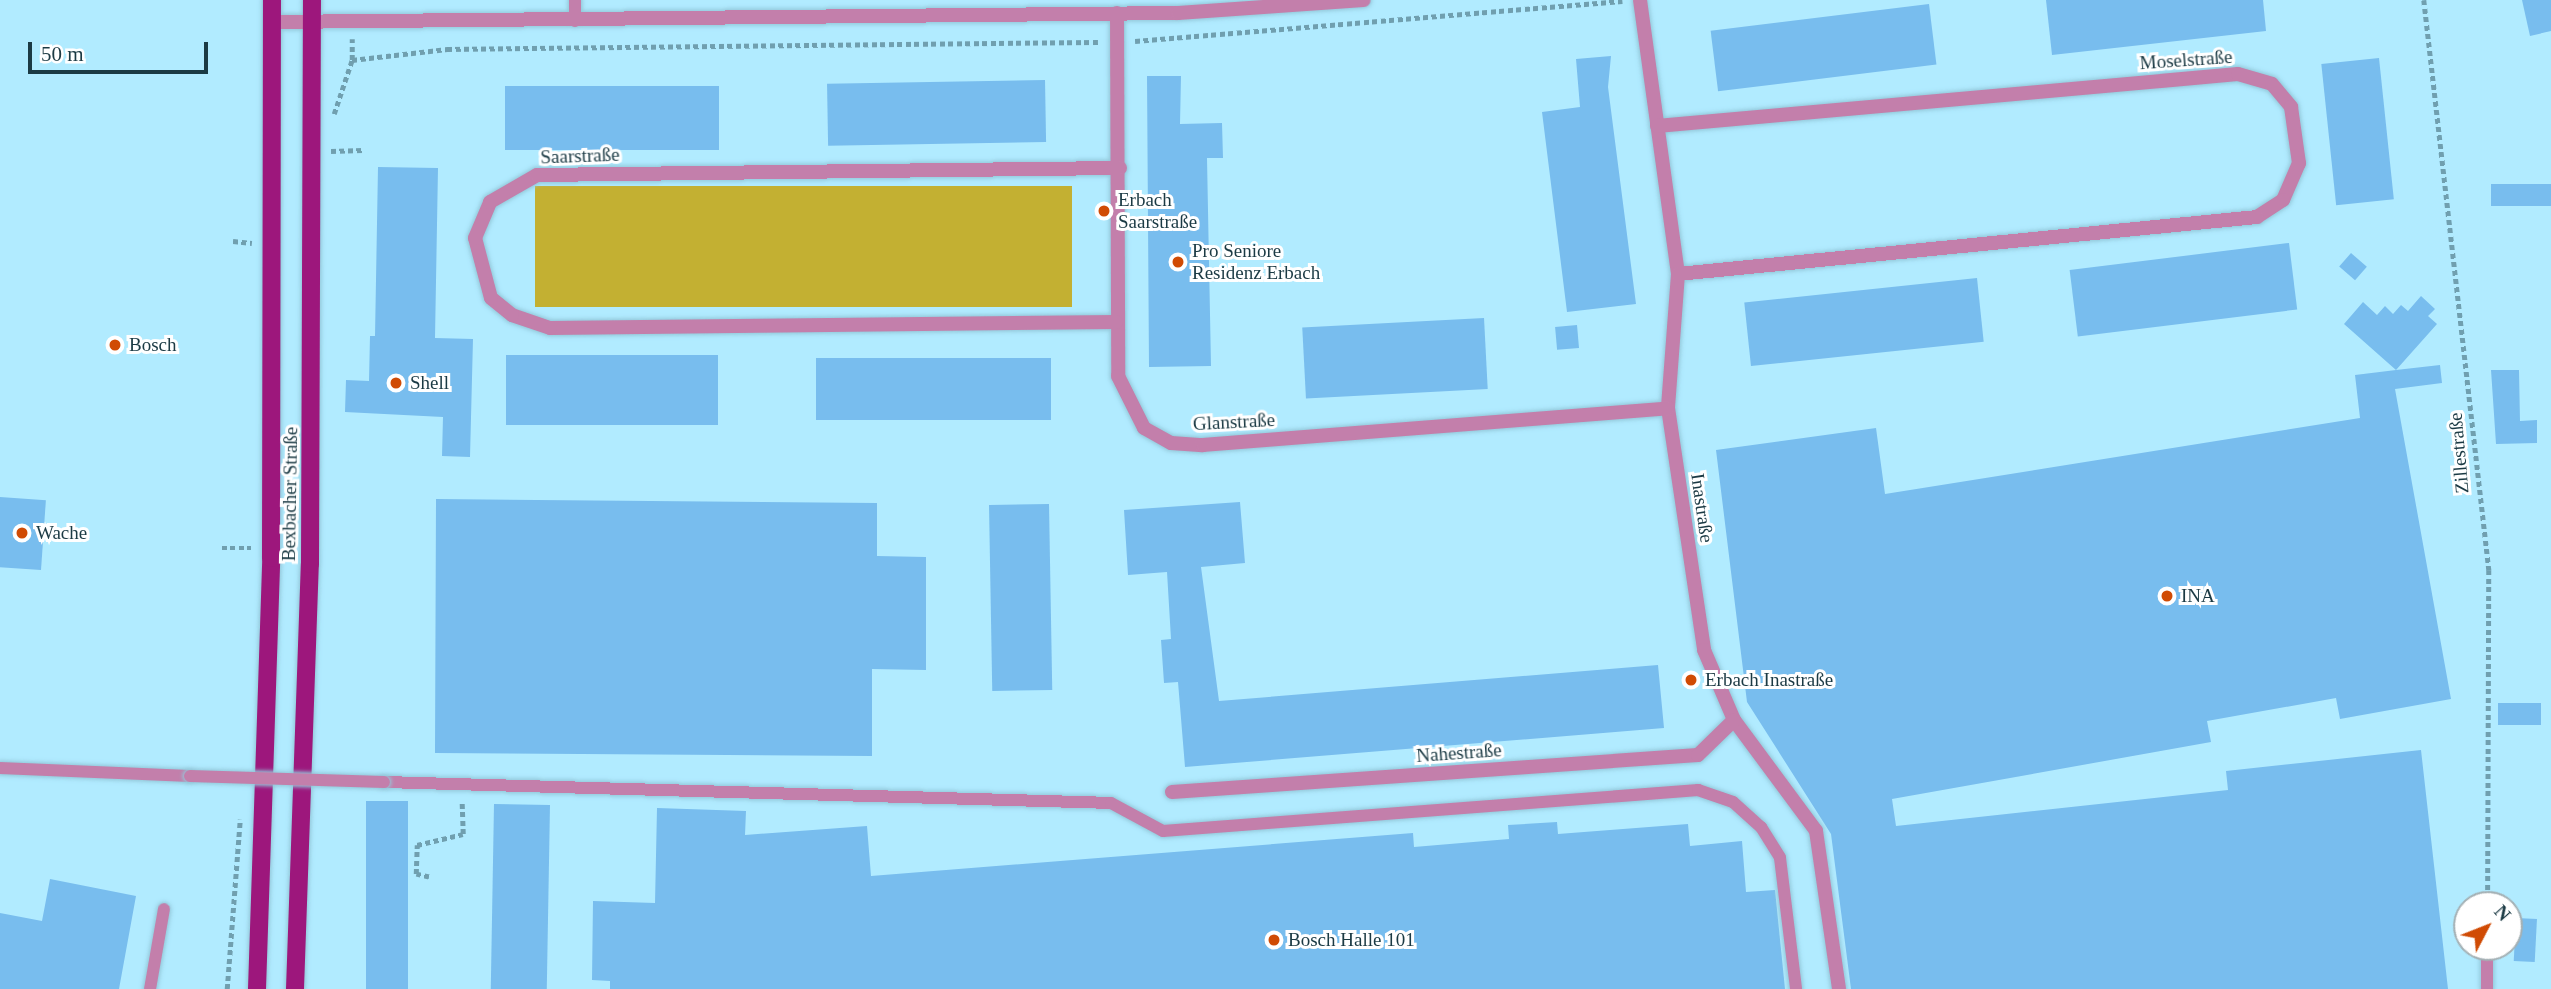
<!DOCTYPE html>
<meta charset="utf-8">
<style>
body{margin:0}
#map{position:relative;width:2551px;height:989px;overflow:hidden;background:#b1ebff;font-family:"Times New Roman",serif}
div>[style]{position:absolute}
.green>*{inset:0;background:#c3b032;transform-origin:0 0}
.building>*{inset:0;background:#78bdee;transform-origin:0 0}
.path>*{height:4.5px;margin-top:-2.25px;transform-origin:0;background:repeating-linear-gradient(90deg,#709faf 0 5px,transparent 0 8.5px)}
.roads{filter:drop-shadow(0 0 2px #93c8da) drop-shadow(0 0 2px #93c8da)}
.lane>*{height:12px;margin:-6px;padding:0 6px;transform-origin:6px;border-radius:6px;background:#c37fab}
.street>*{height:14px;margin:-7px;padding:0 7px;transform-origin:7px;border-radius:7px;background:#c37fab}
.primary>*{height:18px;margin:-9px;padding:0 9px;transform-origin:9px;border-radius:9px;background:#9d177c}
.bridges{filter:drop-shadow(0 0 2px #93c8da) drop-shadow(0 0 2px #93c8da)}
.lane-bridge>*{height:12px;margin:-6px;padding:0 6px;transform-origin:6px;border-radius:6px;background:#c37fab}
.dots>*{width:19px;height:19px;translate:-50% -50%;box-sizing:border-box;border:4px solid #fff;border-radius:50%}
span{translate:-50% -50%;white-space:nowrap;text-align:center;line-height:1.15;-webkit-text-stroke:6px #fff;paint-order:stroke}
.street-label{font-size:19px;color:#1b3a44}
.poi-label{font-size:19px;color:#1b3a44}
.left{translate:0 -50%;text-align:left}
.north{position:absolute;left:2453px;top:891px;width:70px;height:70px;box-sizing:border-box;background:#fff;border:2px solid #a4b0b4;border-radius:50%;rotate:48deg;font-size:19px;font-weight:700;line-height:28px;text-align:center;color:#1b3a44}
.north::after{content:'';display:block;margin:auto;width:24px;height:32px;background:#d04b04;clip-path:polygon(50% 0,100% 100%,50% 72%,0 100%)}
.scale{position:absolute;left:28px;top:42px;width:180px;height:32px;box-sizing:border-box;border:4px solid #1b3a44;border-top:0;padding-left:9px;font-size:21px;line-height:24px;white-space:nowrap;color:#1b3a44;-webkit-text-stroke:5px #fff;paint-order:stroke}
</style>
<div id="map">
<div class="green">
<i style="left:1072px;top:186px;width:121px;height:537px;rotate:90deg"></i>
</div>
<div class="building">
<i style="clip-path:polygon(2046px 0,2263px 0,2266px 31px,2052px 55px)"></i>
<i style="clip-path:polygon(2522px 0,2551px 0,2551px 31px,2530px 36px)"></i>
<i style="left:1929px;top:4px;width:61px;height:220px;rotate:83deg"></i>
<i style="clip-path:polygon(1611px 56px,1608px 87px,1636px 304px,1567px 312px,1542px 112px,1580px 107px,1576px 59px)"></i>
<i style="left:2379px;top:58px;width:142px;height:58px;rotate:84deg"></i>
<i style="clip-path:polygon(1147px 76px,1181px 76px,1180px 124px,1222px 123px,1223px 158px,1207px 158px,1211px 366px,1149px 367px)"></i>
<i style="left:1045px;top:80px;width:62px;height:218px;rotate:89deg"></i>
<i style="left:505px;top:86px;width:214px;height:64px"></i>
<i style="clip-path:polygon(378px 167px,438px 168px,435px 338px,473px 339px,470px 457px,442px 456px,443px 417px,345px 412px,346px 380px,369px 381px,370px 336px,375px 336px)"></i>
<i style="left:2551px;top:184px;width:22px;height:60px;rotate:90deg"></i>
<i style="left:2289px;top:243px;width:67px;height:221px;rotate:83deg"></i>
<i style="left:2351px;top:253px;width:21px;height:18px;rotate:41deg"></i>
<i style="left:1977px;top:278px;width:64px;height:234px;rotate:84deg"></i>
<i style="clip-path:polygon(2421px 296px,2435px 309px,2428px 316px,2437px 324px,2396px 370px,2440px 365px,2442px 383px,2395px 389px,2451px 699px,2340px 719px,2336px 698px,2207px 721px,2211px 742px,1892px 799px,1896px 826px,2228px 790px,2226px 771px,2421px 750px,2448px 989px,1851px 989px,1831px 834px,1747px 702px,1716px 450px,1876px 428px,1885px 494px,2360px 418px,2355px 375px,2396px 370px,2344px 324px,2363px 302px,2377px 315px,2385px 306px,2393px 314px,2401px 305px,2408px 311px)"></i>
<i style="left:1484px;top:318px;width:71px;height:182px;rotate:87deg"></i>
<i style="left:1577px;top:325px;width:23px;height:22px;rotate:85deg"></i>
<i style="left:718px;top:355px;width:70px;height:212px;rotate:90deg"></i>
<i style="left:816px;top:358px;width:235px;height:62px"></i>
<i style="clip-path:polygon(2491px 370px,2519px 370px,2520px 421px,2537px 420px,2537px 443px,2496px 444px)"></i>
<i style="left:0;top:497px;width:46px;height:70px;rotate:4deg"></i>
<i style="clip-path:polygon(436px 499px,877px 503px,877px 556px,926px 557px,926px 670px,872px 669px,872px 756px,435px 753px)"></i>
<i style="clip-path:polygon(1240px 502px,1245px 563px,1201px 567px,1219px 701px,1658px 665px,1664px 728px,1185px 767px,1178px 682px,1164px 683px,1161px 640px,1171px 639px,1167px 572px,1128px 575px,1124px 510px)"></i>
<i style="left:1049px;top:504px;width:186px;height:60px;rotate:89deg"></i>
<i style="left:2498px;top:703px;width:43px;height:22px"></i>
<i style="left:366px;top:801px;width:42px;height:188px"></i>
<i style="left:494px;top:804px;width:56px;height:185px;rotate:1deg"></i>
<i style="clip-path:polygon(657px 808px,746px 811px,745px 835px,867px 826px,871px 876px,1413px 833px,1414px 847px,1509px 839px,1508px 825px,1557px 822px,1558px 834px,1688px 824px,1690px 846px,1742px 841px,1746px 892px,1775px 890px,1785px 989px,610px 989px,610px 981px,592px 980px,593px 901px,655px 903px)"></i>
<i style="clip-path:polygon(50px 879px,136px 896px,119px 989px,0 989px,0 913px,42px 921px)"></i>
<i style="left:2516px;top:918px;width:21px;height:43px;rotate:3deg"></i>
</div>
<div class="path">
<i style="left:2424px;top:0;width:574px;rotate:83.49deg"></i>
<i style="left:2489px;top:570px;width:335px;rotate:90.2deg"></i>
<i style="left:1135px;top:41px;width:489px;rotate:-4.7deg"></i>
<i style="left:352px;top:60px;width:96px;rotate:-6.6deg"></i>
<i style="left:447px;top:49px;width:651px;rotate:-0.62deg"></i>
<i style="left:334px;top:114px;width:57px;rotate:-71.6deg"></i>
<i style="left:352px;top:60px;width:21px;rotate:-90deg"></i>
<i style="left:331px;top:151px;width:32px;rotate:-2deg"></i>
<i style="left:233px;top:241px;width:19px;rotate:6deg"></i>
<i style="left:222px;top:548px;width:29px"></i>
<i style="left:429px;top:877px;width:13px;rotate:-167deg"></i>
<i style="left:416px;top:874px;width:29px;rotate:-88deg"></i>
<i style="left:417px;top:845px;width:47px;rotate:-13.4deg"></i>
<i style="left:463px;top:834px;width:34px;rotate:-92deg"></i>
<i style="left:227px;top:989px;width:170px;rotate:-85.6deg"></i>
</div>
<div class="roads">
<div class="lane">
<i style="left:575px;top:21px;width:21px;rotate:-90deg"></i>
<i style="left:0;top:768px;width:190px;rotate:2.4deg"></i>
<i style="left:384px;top:782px;width:727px;rotate:1.65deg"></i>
<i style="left:1111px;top:803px;width:59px;rotate:28.3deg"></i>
<i style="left:1163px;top:831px;width:537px;rotate:-4.38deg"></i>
<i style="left:1698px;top:790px;width:37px;rotate:19deg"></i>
<i style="left:1733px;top:802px;width:38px;rotate:42deg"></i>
<i style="left:1761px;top:827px;width:36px;rotate:58deg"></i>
<i style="left:1780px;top:858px;width:132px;rotate:83deg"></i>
<i style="left:150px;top:989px;width:81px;rotate:-80.1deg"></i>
<i style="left:2487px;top:989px;width:31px;rotate:-90deg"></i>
</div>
<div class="street">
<i style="left:1640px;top:0;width:277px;rotate:82.1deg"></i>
<i style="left:1678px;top:274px;width:134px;rotate:94.3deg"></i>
<i style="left:1668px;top:408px;width:245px;rotate:81.5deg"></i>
<i style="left:1704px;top:650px;width:76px;rotate:66.8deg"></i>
<i style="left:1734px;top:720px;width:138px;rotate:53.5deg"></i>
<i style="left:1816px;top:831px;width:160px;rotate:81.7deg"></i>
<i style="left:1117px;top:13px;width:363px;rotate:89.8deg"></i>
<i style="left:1118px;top:376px;width:58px;rotate:63.4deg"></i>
<i style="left:1144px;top:428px;width:31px;rotate:29deg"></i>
<i style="left:1171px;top:443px;width:32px;rotate:4deg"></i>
<i style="left:1203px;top:445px;width:466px;rotate:-4.5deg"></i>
<i style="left:273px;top:22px;width:905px;rotate:-0.57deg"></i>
<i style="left:1178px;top:13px;width:186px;rotate:-4deg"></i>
<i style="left:1657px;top:126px;width:583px;rotate:-5.11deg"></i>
<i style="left:2238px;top:74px;width:35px;rotate:16deg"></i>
<i style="left:2272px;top:84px;width:30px;rotate:50deg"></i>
<i style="left:2291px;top:107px;width:57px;rotate:81.9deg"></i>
<i style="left:2299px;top:163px;width:40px;rotate:113.4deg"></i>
<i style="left:2283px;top:200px;width:31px;rotate:147deg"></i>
<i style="left:2257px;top:217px;width:582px;rotate:174.38deg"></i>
<i style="left:1116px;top:322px;width:566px;rotate:179.39deg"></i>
<i style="left:550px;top:328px;width:40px;rotate:-161.1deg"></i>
<i style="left:512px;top:315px;width:27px;rotate:-141deg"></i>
<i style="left:491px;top:298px;width:62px;rotate:-104.9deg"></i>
<i style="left:475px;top:238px;width:39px;rotate:-67deg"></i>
<i style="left:490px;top:202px;width:54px;rotate:-29.9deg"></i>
<i style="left:537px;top:175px;width:583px;rotate:-0.69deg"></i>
<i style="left:1172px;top:792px;width:527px;rotate:-4.02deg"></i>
<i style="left:1698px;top:755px;width:50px;rotate:-44.2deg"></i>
</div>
<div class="primary">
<i style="left:257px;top:989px;width:431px;rotate:-88.1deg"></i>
<i style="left:271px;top:558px;width:558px;rotate:-89.9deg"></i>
<i style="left:295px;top:989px;width:425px;rotate:-88deg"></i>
<i style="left:310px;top:564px;width:564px;rotate:-89.8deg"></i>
</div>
</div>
<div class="bridges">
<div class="lane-bridge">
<i style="left:190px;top:776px;width:194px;rotate:1.8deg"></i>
</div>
</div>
<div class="dots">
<i style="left:1104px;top:211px;background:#d04b04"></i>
<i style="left:1178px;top:262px;background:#d04b04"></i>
<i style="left:115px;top:345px;background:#d04b04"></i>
<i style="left:396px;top:383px;background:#d04b04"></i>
<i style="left:22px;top:533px;background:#d04b04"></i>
<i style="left:2167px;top:596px;background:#d04b04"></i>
<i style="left:1691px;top:680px;background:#d04b04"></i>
<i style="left:1274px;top:940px;background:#d04b04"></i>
</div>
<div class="street-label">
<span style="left:2186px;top:60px;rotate:-4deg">Moselstraße</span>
<span style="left:580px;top:156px;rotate:-2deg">Saarstraße</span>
<span style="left:1234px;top:422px;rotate:-3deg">Glanstraße</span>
<span style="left:2459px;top:453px;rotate:-95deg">Zillestraße</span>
<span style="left:290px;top:494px;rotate:-89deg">Bexbacher Straße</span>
<span style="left:1702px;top:508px;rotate:82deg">Inastraße</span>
<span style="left:1459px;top:753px;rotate:-4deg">Nahestraße</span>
</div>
<div class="poi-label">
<span class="left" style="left:1118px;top:211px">Erbach<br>Saarstraße</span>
<span class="left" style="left:1192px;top:262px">Pro Seniore<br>Residenz Erbach</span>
<span class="left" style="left:129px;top:345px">Bosch</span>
<span class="left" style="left:410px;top:383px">Shell</span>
<span class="left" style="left:36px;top:533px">Wache</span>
<span class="left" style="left:2181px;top:596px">INA</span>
<span class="left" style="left:1705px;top:680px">Erbach Inastraße</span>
<span class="left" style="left:1288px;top:940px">Bosch Halle 101</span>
</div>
<div class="north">N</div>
<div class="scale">50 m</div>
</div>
